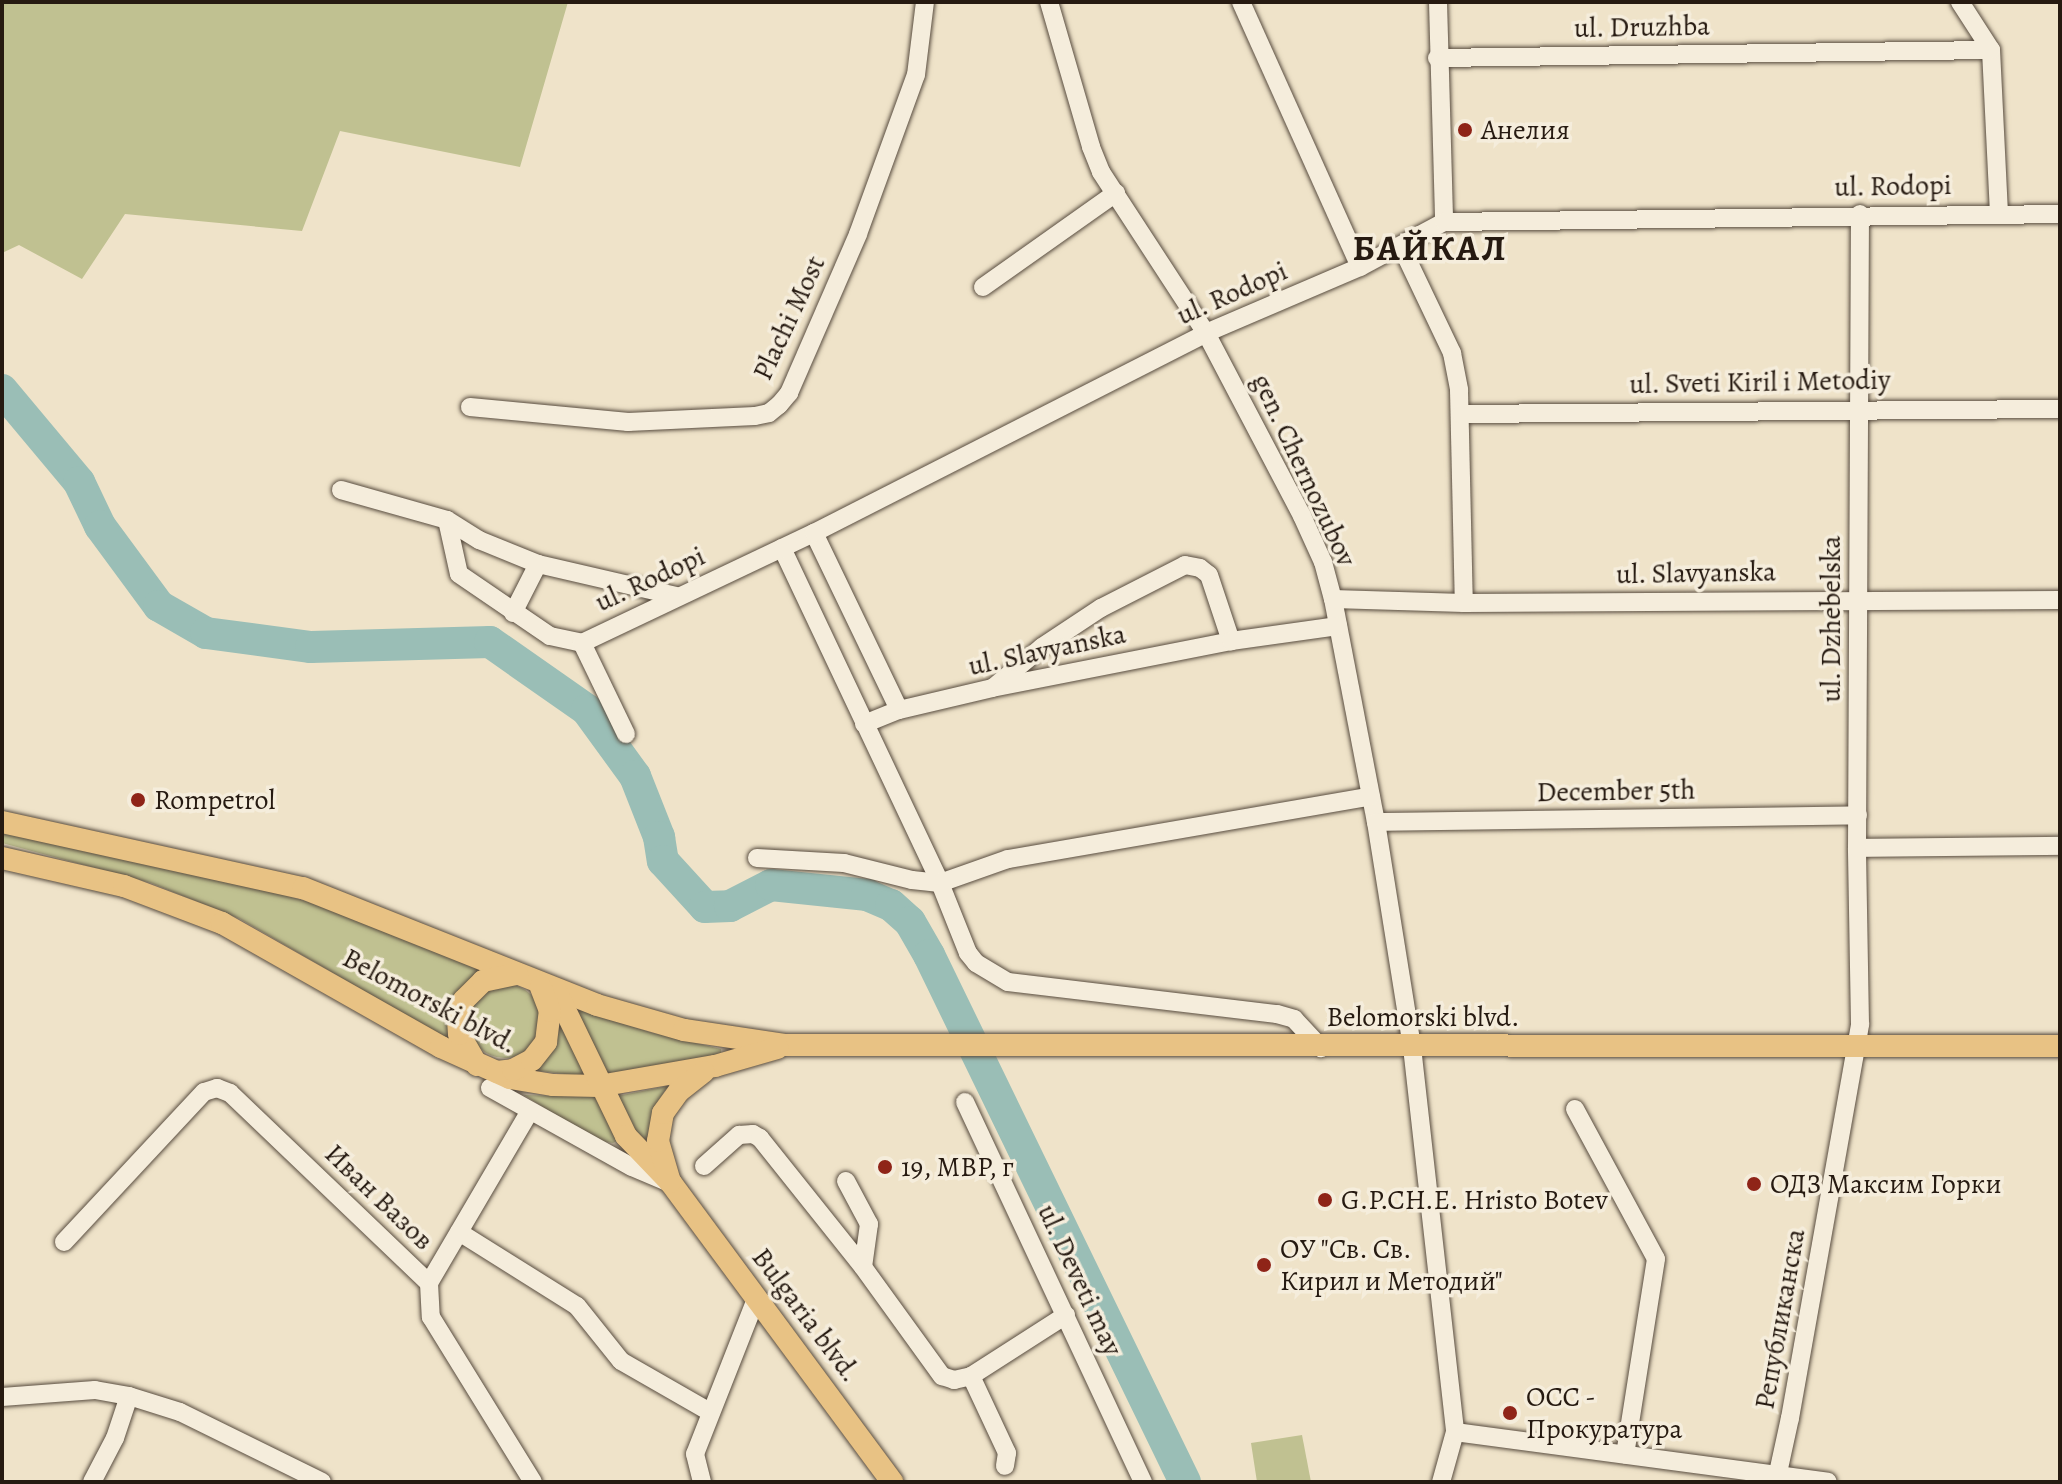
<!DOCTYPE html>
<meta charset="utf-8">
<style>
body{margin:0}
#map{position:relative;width:2062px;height:1484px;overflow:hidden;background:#efe3c9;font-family:Alegreya,serif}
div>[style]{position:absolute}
.green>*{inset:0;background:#c0c191}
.round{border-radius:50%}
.river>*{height:32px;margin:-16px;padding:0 16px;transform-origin:16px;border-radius:16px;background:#9abeb6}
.roads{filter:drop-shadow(0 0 2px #584c3f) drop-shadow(0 0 2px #584c3f)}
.minor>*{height:18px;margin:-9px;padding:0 9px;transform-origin:9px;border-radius:9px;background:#f5eddc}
.major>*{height:22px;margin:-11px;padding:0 11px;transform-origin:11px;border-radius:11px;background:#e8c284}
.dots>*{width:22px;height:22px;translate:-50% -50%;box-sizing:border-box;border:4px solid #f5eddc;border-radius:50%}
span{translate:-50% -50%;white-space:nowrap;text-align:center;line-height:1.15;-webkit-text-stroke:7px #f5eddc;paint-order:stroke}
.street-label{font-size:28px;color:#261a11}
.poi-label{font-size:28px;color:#261a11}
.left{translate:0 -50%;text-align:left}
.district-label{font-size:36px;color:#261a11;font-weight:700;letter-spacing:2px}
.frame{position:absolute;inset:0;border:4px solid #261a11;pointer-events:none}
</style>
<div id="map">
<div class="green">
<i style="clip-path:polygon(2px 2px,568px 2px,520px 167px,340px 131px,302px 231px,125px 214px,82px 279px,19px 245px,2px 253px)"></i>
<i style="clip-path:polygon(2px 832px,228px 879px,323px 906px,483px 971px,452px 1042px,240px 919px,151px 883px,2px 843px)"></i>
<i class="round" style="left:468px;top:984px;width:74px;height:74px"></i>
<i style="clip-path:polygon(574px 1008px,653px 1033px,721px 1049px,721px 1055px,605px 1077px)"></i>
<i style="clip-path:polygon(560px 1016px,589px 1077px,532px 1070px)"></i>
<i style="clip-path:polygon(668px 1086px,652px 1110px,650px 1145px,644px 1147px,612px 1097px)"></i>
<i style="clip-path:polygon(524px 1095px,598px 1097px,619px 1140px,613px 1143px,595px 1140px)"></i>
<i style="clip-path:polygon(1302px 1435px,1311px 1482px,1257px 1482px,1251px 1443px)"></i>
</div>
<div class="river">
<i style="left:2px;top:390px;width:120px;rotate:50.1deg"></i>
<i style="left:79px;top:482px;width:49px;rotate:64.5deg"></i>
<i style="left:100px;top:526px;width:99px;rotate:53.6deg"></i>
<i style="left:159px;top:606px;width:54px;rotate:29.9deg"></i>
<i style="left:206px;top:633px;width:106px;rotate:7.6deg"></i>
<i style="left:311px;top:647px;width:179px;rotate:-1.6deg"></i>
<i style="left:490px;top:642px;width:118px;rotate:35deg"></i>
<i style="left:587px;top:710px;width:82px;rotate:54deg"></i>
<i style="left:635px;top:776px;width:66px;rotate:68.5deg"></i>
<i style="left:659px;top:837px;width:24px;rotate:81deg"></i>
<i style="left:663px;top:861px;width:62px;rotate:47.6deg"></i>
<i style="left:705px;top:907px;width:25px;rotate:-2deg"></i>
<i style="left:730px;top:906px;width:46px;rotate:-27.1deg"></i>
<i style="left:771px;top:885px;width:97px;rotate:5.9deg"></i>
<i style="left:867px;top:895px;width:26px;rotate:23deg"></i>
<i style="left:891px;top:905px;width:25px;rotate:42deg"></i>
<i style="left:910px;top:922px;width:38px;rotate:60deg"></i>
<i style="left:929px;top:955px;width:586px;rotate:64.09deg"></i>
</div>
<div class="roads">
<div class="minor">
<i style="left:1049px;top:2px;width:151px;rotate:73.8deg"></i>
<i style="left:1091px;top:147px;width:27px;rotate:68deg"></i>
<i style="left:1101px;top:172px;width:192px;rotate:56.9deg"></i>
<i style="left:1206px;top:333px;width:207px;rotate:62.3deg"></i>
<i style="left:1302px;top:516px;width:51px;rotate:65.5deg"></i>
<i style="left:1323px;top:562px;width:38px;rotate:75deg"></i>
<i style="left:1333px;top:599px;width:227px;rotate:79.1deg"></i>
<i style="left:1376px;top:822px;width:228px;rotate:80.9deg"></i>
<i style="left:1412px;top:1047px;width:387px;rotate:83.6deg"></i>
<i style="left:1455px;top:1432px;width:52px;rotate:105.6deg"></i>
<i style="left:1241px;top:2px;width:290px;rotate:65.8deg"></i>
<i style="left:1438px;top:2px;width:220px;rotate:88.4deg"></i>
<i style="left:1960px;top:2px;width:57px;rotate:57.1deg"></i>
<i style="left:1991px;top:50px;width:162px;rotate:87.2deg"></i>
<i style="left:1437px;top:58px;width:554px;rotate:-0.83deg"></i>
<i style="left:1401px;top:246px;width:119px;rotate:64.5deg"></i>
<i style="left:1452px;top:353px;width:38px;rotate:79deg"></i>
<i style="left:1459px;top:390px;width:213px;rotate:88.7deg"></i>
<i style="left:983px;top:287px;width:163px;rotate:-35.3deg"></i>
<i style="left:470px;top:407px;width:159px;rotate:5.4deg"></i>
<i style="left:628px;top:422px;width:127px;rotate:-2.7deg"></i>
<i style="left:755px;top:416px;width:14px;rotate:-12deg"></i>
<i style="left:769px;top:413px;width:13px;rotate:-39deg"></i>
<i style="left:779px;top:405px;width:16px;rotate:-50deg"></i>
<i style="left:789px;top:393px;width:173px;rotate:-66.5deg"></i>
<i style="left:858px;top:234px;width:169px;rotate:-70deg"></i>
<i style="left:916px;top:75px;width:74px;rotate:-83deg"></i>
<i style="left:1461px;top:414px;width:599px;rotate:-0.48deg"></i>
<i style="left:341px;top:490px;width:110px;rotate:15.8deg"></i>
<i style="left:447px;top:520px;width:38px;rotate:32deg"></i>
<i style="left:479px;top:540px;width:64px;rotate:22.1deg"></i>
<i style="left:538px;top:564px;width:143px;rotate:13deg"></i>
<i style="left:447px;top:520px;width:55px;rotate:77.5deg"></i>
<i style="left:459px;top:574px;width:110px;rotate:34.3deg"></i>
<i style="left:550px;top:636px;width:33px;rotate:12deg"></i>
<i style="left:814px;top:533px;width:196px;rotate:64.3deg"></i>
<i style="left:782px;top:548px;width:370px;rotate:64.7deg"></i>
<i style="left:940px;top:883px;width:75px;rotate:68.2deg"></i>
<i style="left:968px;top:953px;width:13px;rotate:51deg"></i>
<i style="left:976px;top:963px;width:37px;rotate:31deg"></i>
<i style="left:1008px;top:982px;width:271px;rotate:6.8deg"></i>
<i style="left:1277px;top:1014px;width:18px;rotate:16deg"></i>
<i style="left:1294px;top:1019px;width:40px;rotate:47deg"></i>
<i style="left:1333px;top:599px;width:131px;rotate:1.7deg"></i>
<i style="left:1464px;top:603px;width:596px;rotate:-0.29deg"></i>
<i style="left:513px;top:613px;width:55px;rotate:-63deg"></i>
<i style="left:994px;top:687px;width:62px;rotate:-39.8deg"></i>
<i style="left:1042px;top:647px;width:71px;rotate:-33.5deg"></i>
<i style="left:1101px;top:608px;width:94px;rotate:-27.1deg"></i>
<i style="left:1185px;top:565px;width:15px;rotate:11deg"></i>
<i style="left:1200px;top:568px;width:11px;rotate:38deg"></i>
<i style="left:1209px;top:575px;width:70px;rotate:71.6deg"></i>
<i style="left:864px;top:724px;width:38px;rotate:-22deg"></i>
<i style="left:899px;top:710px;width:96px;rotate:-13.3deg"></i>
<i style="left:992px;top:688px;width:244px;rotate:-11.1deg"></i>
<i style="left:1231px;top:641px;width:108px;rotate:-8deg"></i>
<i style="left:626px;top:734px;width:101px;rotate:-115.8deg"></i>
<i style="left:582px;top:643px;width:257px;rotate:-25.4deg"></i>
<i style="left:814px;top:533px;width:440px;rotate:-27deg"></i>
<i style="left:1206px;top:333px;width:168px;rotate:-23.2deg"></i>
<i style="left:1360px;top:267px;width:95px;rotate:-28.2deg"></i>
<i style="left:1444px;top:222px;width:616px;rotate:-0.74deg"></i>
<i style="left:1376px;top:822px;width:482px;rotate:-0.8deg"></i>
<i style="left:1857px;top:848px;width:203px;rotate:-0.6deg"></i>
<i style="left:757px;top:858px;width:87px;rotate:3.3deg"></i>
<i style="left:844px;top:863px;width:70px;rotate:14deg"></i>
<i style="left:912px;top:880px;width:28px;rotate:6deg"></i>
<i style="left:940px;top:883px;width:72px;rotate:-19.4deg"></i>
<i style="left:1008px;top:859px;width:368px;rotate:-9.8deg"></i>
<i style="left:490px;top:1088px;width:162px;rotate:29.1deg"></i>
<i style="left:632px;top:1167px;width:39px;rotate:23deg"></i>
<i style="left:965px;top:1102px;width:420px;rotate:64.9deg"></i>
<i style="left:1575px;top:1109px;width:170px;rotate:61.6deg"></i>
<i style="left:1656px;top:1259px;width:198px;rotate:99deg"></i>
<i style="left:704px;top:1166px;width:47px;rotate:-41.5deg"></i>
<i style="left:739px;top:1135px;width:14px;rotate:-4deg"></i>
<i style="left:753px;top:1134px;width:8px;rotate:30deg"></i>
<i style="left:760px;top:1138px;width:165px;rotate:51.4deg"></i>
<i style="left:863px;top:1267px;width:135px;rotate:54.1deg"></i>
<i style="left:942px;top:1376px;width:13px;rotate:18deg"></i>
<i style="left:954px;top:1380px;width:17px;rotate:-13deg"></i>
<i style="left:971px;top:1376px;width:113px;rotate:-32.7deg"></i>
<i style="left:846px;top:1181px;width:49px;rotate:61.9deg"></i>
<i style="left:869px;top:1224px;width:43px;rotate:97.9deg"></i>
<i style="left:459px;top:1232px;width:139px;rotate:32.1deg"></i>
<i style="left:577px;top:1306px;width:70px;rotate:51.3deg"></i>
<i style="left:621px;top:1361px;width:103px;rotate:29.8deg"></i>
<i style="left:64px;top:1242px;width:205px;rotate:-47deg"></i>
<i style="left:204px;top:1092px;width:14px;rotate:-17deg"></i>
<i style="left:217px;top:1088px;width:14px;rotate:21deg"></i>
<i style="left:230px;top:1093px;width:275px;rotate:43.7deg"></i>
<i style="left:429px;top:1283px;width:34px;rotate:87deg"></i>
<i style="left:431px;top:1317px;width:194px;rotate:58.3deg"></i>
<i style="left:429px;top:1283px;width:199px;rotate:-59.6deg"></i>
<i style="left:971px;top:1376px;width:85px;rotate:64.9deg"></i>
<i style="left:1007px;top:1453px;width:13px;rotate:99deg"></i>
<i style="left:2px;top:1397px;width:93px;rotate:-4.3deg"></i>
<i style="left:95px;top:1390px;width:35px;rotate:10deg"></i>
<i style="left:129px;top:1396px;width:53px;rotate:17.4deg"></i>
<i style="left:180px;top:1412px;width:158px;rotate:26.2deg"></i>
<i style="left:1455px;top:1432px;width:376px;rotate:7.6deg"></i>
<i style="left:92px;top:1482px;width:50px;rotate:-62.4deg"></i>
<i style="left:115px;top:1438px;width:44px;rotate:-71.6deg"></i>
<i style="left:702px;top:1482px;width:29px;rotate:-104deg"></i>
<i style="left:695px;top:1454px;width:167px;rotate:-68.5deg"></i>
<i style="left:1776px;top:1482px;width:66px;rotate:-77.7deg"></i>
<i style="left:1790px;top:1418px;width:400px;rotate:-79.9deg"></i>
<i style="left:1860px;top:1024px;width:176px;rotate:-91deg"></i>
<i style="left:1857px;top:848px;width:634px;rotate:-89.73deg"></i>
</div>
<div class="major">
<i style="left:2px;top:822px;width:308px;rotate:12.4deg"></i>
<i style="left:303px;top:888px;width:316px;rotate:21.7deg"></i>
<i style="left:597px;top:1005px;width:91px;rotate:16deg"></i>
<i style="left:684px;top:1030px;width:103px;rotate:8.4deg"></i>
<i style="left:786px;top:1045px;width:1274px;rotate:0.04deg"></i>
<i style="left:2px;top:858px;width:125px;rotate:12.9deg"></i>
<i style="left:124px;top:886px;width:105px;rotate:20.7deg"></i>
<i style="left:222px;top:923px;width:252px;rotate:29.5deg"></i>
<i style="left:441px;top:1047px;width:76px;rotate:24.2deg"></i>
<i style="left:510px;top:1078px;width:44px;rotate:9.2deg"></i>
<i style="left:553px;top:1085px;width:46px;rotate:1.2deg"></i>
<i style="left:599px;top:1086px;width:118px;rotate:-9.8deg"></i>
<i style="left:715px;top:1066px;width:65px;rotate:-16.2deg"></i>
<i style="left:555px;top:989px;width:163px;rotate:64.2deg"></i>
<i style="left:626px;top:1136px;width:65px;rotate:46.2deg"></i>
<i style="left:671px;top:1183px;width:372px;rotate:53.5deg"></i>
<i style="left:477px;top:1065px;width:36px;rotate:-120deg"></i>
<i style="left:459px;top:1034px;width:16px;rotate:-94deg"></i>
<i style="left:458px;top:1018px;width:19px;rotate:-72deg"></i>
<i style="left:464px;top:1000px;width:27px;rotate:-45deg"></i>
<i style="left:483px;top:981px;width:35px;rotate:-12deg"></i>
<i style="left:497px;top:1072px;width:16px;rotate:-7deg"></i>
<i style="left:513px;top:1070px;width:21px;rotate:-28deg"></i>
<i style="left:532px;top:1060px;width:23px;rotate:-52deg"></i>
<i style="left:546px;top:1042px;width:31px;rotate:-83deg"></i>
<i style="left:550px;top:1011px;width:26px;rotate:-111deg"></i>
<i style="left:670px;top:1182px;width:43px;rotate:-106.3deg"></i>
<i style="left:658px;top:1141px;width:28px;rotate:-80deg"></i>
<i style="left:663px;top:1113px;width:27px;rotate:-54deg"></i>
<i style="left:679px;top:1091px;width:31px;rotate:-38deg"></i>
</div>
</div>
<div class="dots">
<i style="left:1465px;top:130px;background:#8f2418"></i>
<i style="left:138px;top:800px;background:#8f2418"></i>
<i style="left:885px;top:1167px;background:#8f2418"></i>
<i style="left:1754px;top:1184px;background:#8f2418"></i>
<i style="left:1325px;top:1200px;background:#8f2418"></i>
<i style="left:1264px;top:1265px;background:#8f2418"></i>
<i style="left:1510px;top:1413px;background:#8f2418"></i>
</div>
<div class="street-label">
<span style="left:1642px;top:27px;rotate:-1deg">ul. Druzhba</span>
<span style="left:1893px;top:186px;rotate:-1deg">ul. Rodopi</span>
<span style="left:1232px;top:293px;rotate:-24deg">ul. Rodopi</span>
<span style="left:789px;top:318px;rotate:-65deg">Plachi Most</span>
<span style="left:1760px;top:382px;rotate:-1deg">ul. Sveti Kiril i Metodiy</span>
<span style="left:1304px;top:470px;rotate:65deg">gen. Chernozubov</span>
<span style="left:1696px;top:573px;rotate:-1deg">ul. Slavyanska</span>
<span style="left:650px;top:579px;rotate:-25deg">ul. Rodopi</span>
<span style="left:1831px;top:619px;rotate:-90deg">ul. Dzhebelska</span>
<span style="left:1047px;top:650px;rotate:-12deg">ul. Slavyanska</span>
<span style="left:1616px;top:791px;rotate:-1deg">December 5th</span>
<span style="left:430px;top:1001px;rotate:28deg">Belomorski blvd.</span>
<span style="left:1423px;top:1017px">Belomorski blvd.</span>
<span style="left:379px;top:1197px;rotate:44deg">Иван Вазов</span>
<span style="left:1080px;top:1280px;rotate:65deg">ul. Deveti may</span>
<span style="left:806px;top:1315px;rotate:53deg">Bulgaria blvd.</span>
<span style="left:1780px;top:1319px;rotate:-80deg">Републиканска</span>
</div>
<div class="poi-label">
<span class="left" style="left:1481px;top:130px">Анелия</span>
<span class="left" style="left:154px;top:800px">Rompetrol</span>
<span class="left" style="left:901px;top:1167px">19, МВР, г</span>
<span class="left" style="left:1770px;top:1184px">ОДЗ Максим Горки</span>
<span class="left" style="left:1341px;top:1200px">G.P.CH.E. Hristo Botev</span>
<span class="left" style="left:1280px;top:1265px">ОУ "Св. Св.<br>Кирил и Методий"</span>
<span class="left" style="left:1526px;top:1413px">ОСС -<br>Прокуратура</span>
</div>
<div class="district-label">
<span style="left:1430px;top:248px">БАЙКАЛ</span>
</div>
<div class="frame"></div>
</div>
